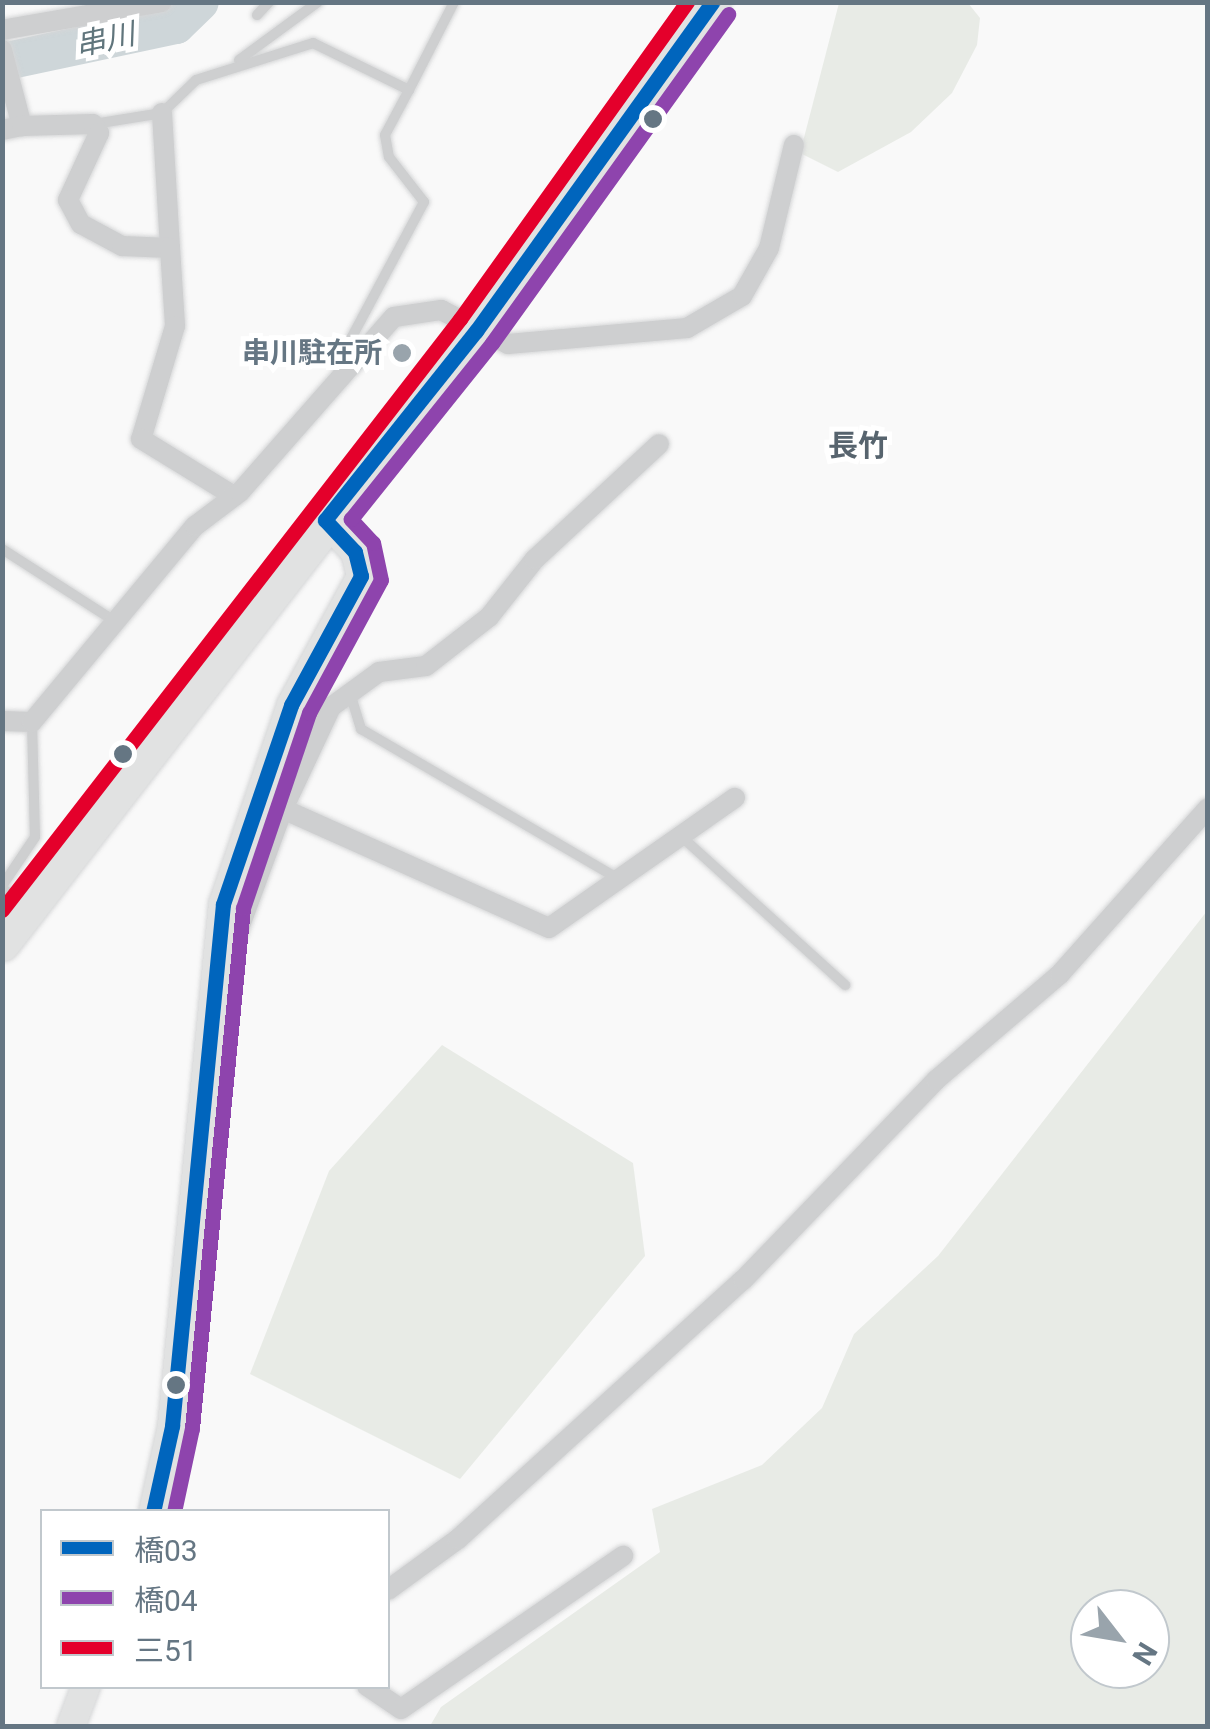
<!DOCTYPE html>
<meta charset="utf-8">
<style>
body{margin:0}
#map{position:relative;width:1210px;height:1729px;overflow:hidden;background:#f9f9f9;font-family:Roboto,"Noto Sans JP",sans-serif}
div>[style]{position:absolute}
.green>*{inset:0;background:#e8ebe6}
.river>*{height:38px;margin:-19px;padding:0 19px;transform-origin:19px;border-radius:19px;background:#ced6d9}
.roads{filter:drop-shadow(0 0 2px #d5d6d7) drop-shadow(0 0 2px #d5d6d7)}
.lane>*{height:10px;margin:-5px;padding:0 5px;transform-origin:5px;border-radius:5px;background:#cecfd0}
.street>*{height:20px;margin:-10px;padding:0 10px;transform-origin:10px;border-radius:10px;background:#cecfd0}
.secondary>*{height:28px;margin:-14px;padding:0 14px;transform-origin:14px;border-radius:14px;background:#e1e2e2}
.highway>*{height:35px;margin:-17.5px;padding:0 17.5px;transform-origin:17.5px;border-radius:17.5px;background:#e1e2e2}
.bus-1>*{height:15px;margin:-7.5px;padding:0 7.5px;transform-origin:7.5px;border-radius:7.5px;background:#0065bd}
.bus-2>*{height:15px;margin:-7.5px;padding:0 7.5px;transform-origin:7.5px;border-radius:7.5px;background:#8e44ad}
.bus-3>*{height:15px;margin:-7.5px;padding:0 7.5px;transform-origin:7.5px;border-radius:7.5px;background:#e4002b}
.dots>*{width:28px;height:28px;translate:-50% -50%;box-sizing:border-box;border:5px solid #fff;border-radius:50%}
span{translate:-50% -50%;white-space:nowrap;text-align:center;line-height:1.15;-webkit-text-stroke:10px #fff;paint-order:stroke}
.poi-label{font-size:28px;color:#657683;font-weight:700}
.right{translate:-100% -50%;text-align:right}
.water-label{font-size:30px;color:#60757c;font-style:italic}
.neighbourhood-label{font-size:30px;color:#57646e;font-weight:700}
.frame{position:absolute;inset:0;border:5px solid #657683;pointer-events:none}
.legend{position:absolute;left:40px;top:1509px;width:350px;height:180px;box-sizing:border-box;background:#fff;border:2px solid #c1c8cd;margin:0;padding:12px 18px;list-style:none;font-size:30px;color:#657683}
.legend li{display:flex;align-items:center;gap:20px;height:50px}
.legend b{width:50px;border:2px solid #c1c8cd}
.north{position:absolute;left:1070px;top:1589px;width:100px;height:100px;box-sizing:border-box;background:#fff;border:2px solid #c1c8cd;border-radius:50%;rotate:121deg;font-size:28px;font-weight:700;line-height:40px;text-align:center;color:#657683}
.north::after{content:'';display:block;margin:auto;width:35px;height:45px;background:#99a4ac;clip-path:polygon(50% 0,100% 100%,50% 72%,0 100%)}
</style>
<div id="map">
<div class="green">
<i style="clip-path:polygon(839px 3px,968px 3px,980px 18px,977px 45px,952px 93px,911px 132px,838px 172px,800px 153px)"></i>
<i style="clip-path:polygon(evenodd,1207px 911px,1207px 1726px,430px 1726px,441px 1707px,660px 1552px,652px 1509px,762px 1465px,822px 1408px,854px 1334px,938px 1256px,1207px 911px,1090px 1609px,1150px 1609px,1150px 1669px,1090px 1669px,1090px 1609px)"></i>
<i style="clip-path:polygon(442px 1045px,633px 1163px,645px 1256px,460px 1479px,250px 1374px,329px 1171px)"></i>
</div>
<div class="river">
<i style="left:2px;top:62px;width:178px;rotate:-12deg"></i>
<i style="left:176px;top:25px;width:33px;rotate:-44deg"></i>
</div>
<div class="roads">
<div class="lane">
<i style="left:257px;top:15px;width:18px;rotate:-47deg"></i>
<i style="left:239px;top:60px;width:98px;rotate:-36.3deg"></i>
<i style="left:409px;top:90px;width:99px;rotate:-62.9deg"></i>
<i style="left:94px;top:124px;width:69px;rotate:-9.2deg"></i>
<i style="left:162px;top:113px;width:47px;rotate:-44.1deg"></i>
<i style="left:196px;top:80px;width:123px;rotate:-17.5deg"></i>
<i style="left:313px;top:43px;width:107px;rotate:26.1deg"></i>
<i style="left:409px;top:90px;width:51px;rotate:118.1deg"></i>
<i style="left:385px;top:135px;width:22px;rotate:80deg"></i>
<i style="left:389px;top:157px;width:57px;rotate:52.1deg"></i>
<i style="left:424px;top:202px;width:153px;rotate:118.1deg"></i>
<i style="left:352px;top:337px;width:18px;rotate:52deg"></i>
<i style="left:2px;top:549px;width:135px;rotate:32.6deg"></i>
<i style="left:350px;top:693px;width:38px;rotate:73deg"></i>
<i style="left:361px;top:729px;width:298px;rotate:30.2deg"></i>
<i style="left:683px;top:838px;width:219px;rotate:42.2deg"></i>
<i style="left:2px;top:886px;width:59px;rotate:-56deg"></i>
<i style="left:35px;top:837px;width:115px;rotate:-91.5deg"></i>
</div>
<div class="street">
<i style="left:2px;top:30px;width:162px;rotate:-9.9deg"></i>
<i style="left:2px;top:50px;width:79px;rotate:75.3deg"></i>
<i style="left:22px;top:126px;width:20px;rotate:169deg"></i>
<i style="left:162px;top:113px;width:135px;rotate:86.6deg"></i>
<i style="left:22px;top:126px;width:71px;rotate:-1.6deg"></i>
<i style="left:93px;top:124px;width:11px;rotate:56deg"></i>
<i style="left:99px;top:133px;width:74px;rotate:114.8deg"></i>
<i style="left:68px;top:200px;width:27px;rotate:62deg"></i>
<i style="left:81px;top:224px;width:47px;rotate:28.2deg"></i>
<i style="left:122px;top:246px;width:48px;rotate:2.4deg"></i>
<i style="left:170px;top:248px;width:78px;rotate:86.3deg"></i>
<i style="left:175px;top:326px;width:118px;rotate:106.7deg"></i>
<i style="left:141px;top:439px;width:109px;rotate:31.5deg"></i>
<i style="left:2px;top:721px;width:30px;rotate:2deg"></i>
<i style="left:32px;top:722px;width:255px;rotate:-50.3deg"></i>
<i style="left:195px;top:526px;width:56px;rotate:-37.1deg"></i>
<i style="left:240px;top:492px;width:233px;rotate:-48.7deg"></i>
<i style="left:394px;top:317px;width:48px;rotate:-8.5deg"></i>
<i style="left:441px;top:310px;width:75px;rotate:26.9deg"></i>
<i style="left:508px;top:344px;width:180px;rotate:-5.1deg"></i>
<i style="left:687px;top:328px;width:64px;rotate:-30.2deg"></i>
<i style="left:742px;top:296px;width:55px;rotate:-60.6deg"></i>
<i style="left:769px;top:248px;width:106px;rotate:-76.4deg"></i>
<i style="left:283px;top:809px;width:113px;rotate:-64.8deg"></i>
<i style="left:331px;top:707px;width:59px;rotate:-36.1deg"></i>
<i style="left:379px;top:672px;width:47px;rotate:-7.3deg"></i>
<i style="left:426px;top:666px;width:80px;rotate:-37.9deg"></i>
<i style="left:489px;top:617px;width:74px;rotate:-51.6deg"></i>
<i style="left:535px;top:559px;width:169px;rotate:-42.8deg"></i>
<i style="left:2px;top:894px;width:30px;rotate:49deg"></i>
<i style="left:216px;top:940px;width:24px;rotate:-22deg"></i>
<i style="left:238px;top:931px;width:130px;rotate:-69.8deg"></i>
<i style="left:283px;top:809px;width:291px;rotate:24.1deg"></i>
<i style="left:549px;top:928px;width:227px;rotate:-35deg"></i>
<i style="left:388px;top:1590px;width:87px;rotate:-36.1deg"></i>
<i style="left:458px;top:1539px;width:385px;rotate:-42.3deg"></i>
<i style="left:743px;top:1280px;width:278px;rotate:-46deg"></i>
<i style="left:936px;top:1080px;width:163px;rotate:-40.5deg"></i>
<i style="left:1060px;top:974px;width:222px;rotate:-48.3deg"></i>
<i style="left:367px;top:1686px;width:41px;rotate:34.1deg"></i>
<i style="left:401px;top:1709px;width:270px;rotate:-34.6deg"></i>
</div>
<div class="secondary">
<i style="left:153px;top:1512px;width:88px;rotate:-77.5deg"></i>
<i style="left:172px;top:1426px;width:524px;rotate:-84.42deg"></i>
<i style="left:223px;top:904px;width:210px;rotate:-71.1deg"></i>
<i style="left:291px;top:705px;width:147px;rotate:-61.5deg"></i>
<i style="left:361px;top:576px;width:25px;rotate:-104deg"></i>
<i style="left:355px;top:552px;width:44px;rotate:-133.2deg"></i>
<i style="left:71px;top:1726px;width:43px;rotate:-69.4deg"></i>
</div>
<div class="highway">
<i style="left:2px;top:943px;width:774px;rotate:-52.24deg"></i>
<i style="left:476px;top:331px;width:405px;rotate:-54.3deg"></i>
</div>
</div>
<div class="bus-1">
<i style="left:153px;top:1512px;width:88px;rotate:-77.5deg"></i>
<i style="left:172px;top:1426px;width:524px;rotate:-84.42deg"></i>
<i style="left:223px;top:904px;width:210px;rotate:-71.1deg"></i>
<i style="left:291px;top:705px;width:147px;rotate:-61.5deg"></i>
<i style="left:361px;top:576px;width:25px;rotate:-104deg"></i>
<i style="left:355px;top:552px;width:44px;rotate:-133.2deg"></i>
<i style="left:325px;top:520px;width:242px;rotate:-51.4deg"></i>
<i style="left:476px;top:331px;width:405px;rotate:-54.3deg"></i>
</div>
<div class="bus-2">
<i style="left:174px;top:1512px;width:86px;rotate:-77.9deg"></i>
<i style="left:192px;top:1428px;width:522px;rotate:-84.4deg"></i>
<i style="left:243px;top:908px;width:206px;rotate:-71.3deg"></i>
<i style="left:309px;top:713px;width:151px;rotate:-61.6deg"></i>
<i style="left:381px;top:580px;width:38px;rotate:-102deg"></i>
<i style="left:373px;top:543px;width:33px;rotate:-133deg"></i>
<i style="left:351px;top:519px;width:226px;rotate:-51.3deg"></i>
<i style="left:492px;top:343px;width:405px;rotate:-54.3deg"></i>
</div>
<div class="bus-3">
<i style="left:2px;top:910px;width:748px;rotate:-52.23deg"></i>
<i style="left:460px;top:319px;width:390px;rotate:-54.4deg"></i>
</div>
<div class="dots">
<i style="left:653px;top:119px;background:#657683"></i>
<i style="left:402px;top:353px;background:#99a4ac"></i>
<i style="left:123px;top:754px;background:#657683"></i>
<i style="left:176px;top:1385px;background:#657683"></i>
</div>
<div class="poi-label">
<span class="right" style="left:382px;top:353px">串川駐在所</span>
</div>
<div class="water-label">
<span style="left:105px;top:40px;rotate:-12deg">串川</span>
</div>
<div class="neighbourhood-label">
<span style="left:858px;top:446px">長竹</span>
</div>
<div class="frame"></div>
<ul class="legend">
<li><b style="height:12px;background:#0065bd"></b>橋03</li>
<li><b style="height:12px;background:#8e44ad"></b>橋04</li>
<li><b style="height:12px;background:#e4002b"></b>三51</li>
</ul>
<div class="north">N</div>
</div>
